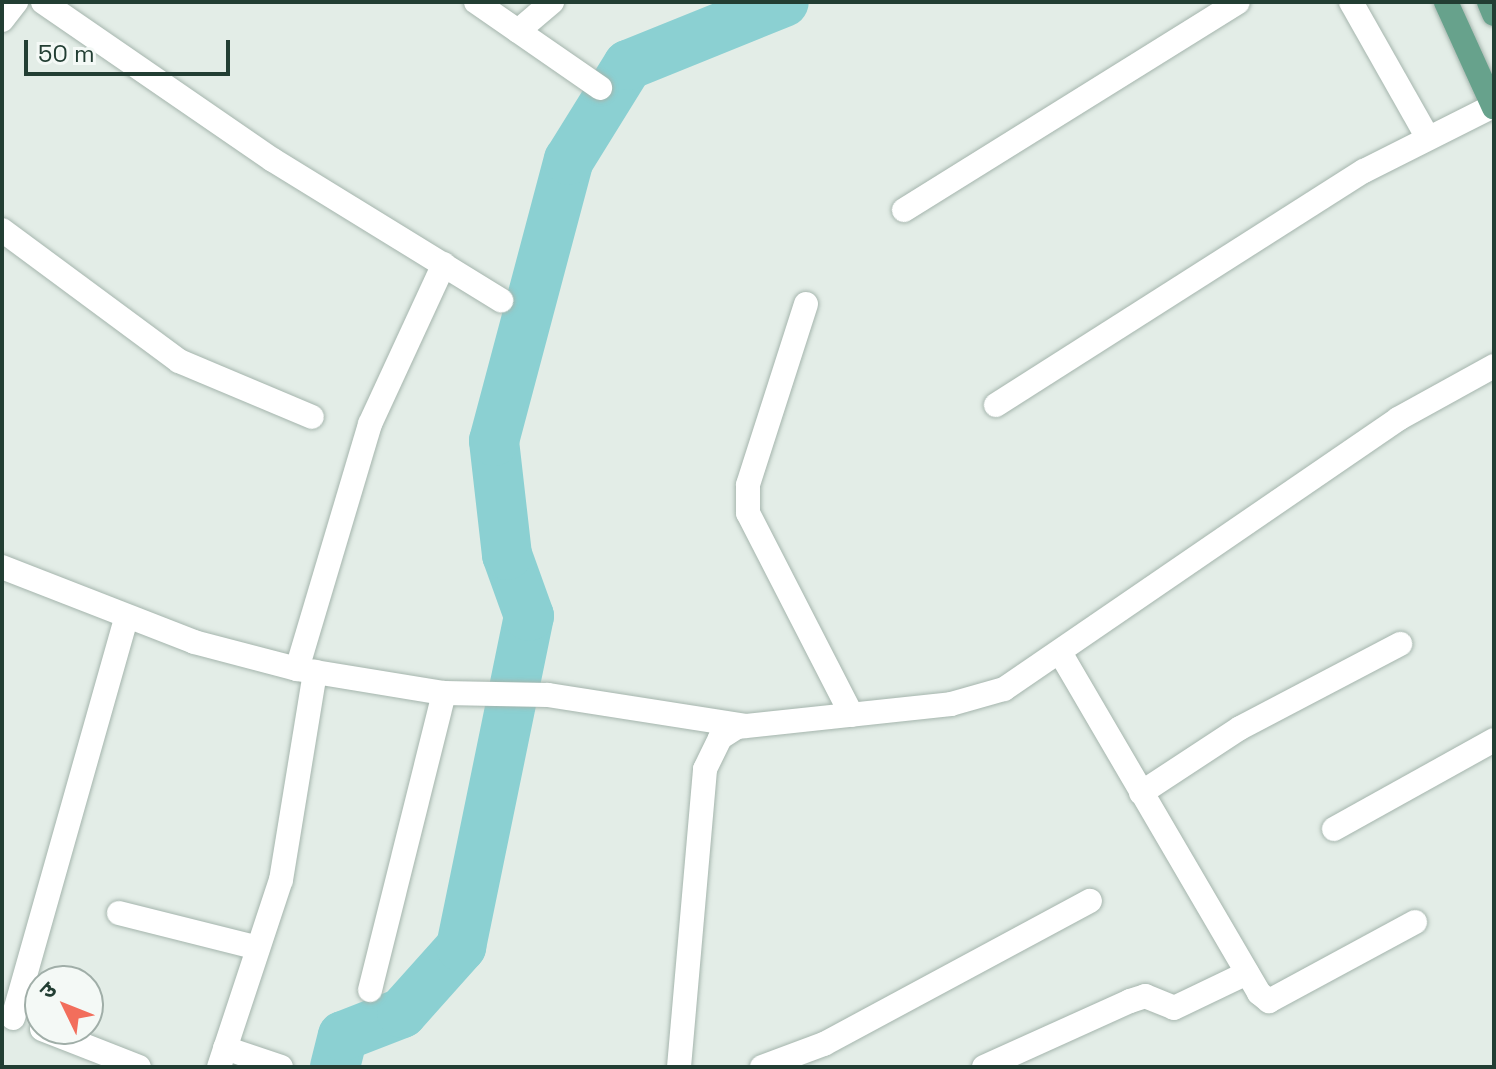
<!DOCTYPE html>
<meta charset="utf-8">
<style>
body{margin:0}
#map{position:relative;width:1496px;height:1069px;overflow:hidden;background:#e3ede7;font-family:"Space Grotesk","Noto Sans Devanagari",sans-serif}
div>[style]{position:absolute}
.river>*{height:50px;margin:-25px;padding:0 25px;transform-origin:25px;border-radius:25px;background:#8bd0d2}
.roads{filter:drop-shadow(0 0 2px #a5b5ad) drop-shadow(0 0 2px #a5b5ad)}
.minor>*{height:24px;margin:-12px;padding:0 12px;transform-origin:12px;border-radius:12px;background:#fff}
.major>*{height:24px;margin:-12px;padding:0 12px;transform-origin:12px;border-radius:12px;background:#67a28c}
span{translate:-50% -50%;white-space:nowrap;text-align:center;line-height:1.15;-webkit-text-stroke:6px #f4f9f6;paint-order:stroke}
.frame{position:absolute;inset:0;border:4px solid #223e33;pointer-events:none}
.north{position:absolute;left:24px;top:965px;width:80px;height:80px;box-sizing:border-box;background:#f4f9f6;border:2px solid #a0aea8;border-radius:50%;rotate:313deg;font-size:22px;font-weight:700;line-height:32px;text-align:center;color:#223e33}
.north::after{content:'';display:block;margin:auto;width:28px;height:36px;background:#f26e5c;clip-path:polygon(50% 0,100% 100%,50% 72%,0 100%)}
.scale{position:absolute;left:24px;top:40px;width:206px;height:36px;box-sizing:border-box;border:4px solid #223e33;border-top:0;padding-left:10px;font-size:24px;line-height:28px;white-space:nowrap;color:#223e33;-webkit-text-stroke:6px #f4f9f6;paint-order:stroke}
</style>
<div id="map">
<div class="river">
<i style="left:335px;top:1067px;width:32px;rotate:-76deg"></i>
<i style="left:343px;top:1036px;width:63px;rotate:-21.3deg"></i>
<i style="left:402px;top:1013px;width:89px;rotate:-48.2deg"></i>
<i style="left:461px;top:947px;width:338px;rotate:-78.4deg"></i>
<i style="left:529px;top:616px;width:65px;rotate:-109.8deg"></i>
<i style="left:507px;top:555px;width:115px;rotate:-96.5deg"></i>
<i style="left:494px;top:441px;width:291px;rotate:-75.1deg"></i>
<i style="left:569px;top:160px;width:112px;rotate:-58.2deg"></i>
<i style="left:628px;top:65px;width:168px;rotate:-22deg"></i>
</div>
<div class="roads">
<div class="minor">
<i style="left:43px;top:2px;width:279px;rotate:34.5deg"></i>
<i style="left:273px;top:160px;width:268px;rotate:31.6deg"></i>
<i style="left:476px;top:2px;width:151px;rotate:34.7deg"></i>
<i style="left:1351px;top:2px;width:156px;rotate:60.5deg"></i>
<i style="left:2px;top:20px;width:23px;rotate:-52deg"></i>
<i style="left:518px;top:31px;width:45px;rotate:-40.5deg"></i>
<i style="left:904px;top:210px;width:393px;rotate:-31.9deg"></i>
<i style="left:2px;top:230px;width:220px;rotate:36.5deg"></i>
<i style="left:179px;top:361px;width:144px;rotate:22.8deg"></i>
<i style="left:806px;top:304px;width:190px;rotate:107.8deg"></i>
<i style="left:748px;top:485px;width:28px;rotate:90deg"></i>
<i style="left:748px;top:513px;width:227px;rotate:62.8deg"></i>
<i style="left:996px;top:405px;width:436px;rotate:-32.5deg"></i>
<i style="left:1364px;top:171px;width:144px;rotate:-26.7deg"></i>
<i style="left:2px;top:567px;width:206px;rotate:21.3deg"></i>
<i style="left:194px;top:642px;width:106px;rotate:14.7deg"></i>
<i style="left:297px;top:669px;width:149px;rotate:9.3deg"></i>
<i style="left:444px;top:693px;width:104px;rotate:1.1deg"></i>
<i style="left:548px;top:695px;width:199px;rotate:8.9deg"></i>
<i style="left:1061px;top:654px;width:393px;rotate:59.7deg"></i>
<i style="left:1259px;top:993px;width:13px;rotate:39deg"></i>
<i style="left:1269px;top:1001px;width:166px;rotate:-28.4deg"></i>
<i style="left:297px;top:669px;width:256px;rotate:-73.4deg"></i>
<i style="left:370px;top:424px;width:176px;rotate:-65.2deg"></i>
<i style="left:1141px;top:793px;width:118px;rotate:-33.3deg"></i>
<i style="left:1240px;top:728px;width:181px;rotate:-27.7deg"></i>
<i style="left:1334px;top:829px;width:183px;rotate:-29.1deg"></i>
<i style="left:119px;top:913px;width:143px;rotate:14.1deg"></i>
<i style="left:370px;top:990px;width:306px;rotate:-76deg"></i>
<i style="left:13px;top:1018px;width:415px;rotate:-74.2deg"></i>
<i style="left:42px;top:1029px;width:104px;rotate:21.4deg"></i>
<i style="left:225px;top:1048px;width:59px;rotate:18.7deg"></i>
<i style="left:219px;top:1067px;width:197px;rotate:-71.7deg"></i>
<i style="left:281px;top:880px;width:211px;rotate:-80.7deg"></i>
<i style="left:679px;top:1067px;width:299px;rotate:-85deg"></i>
<i style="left:705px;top:769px;width:34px;rotate:-64deg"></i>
<i style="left:720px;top:738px;width:20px;rotate:-33deg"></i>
<i style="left:737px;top:727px;width:215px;rotate:-6.1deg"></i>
<i style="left:951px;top:704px;width:55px;rotate:-15.8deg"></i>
<i style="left:1004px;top:689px;width:478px;rotate:-34.4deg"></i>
<i style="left:1398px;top:419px;width:110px;rotate:-28.9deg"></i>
<i style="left:762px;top:1067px;width:66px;rotate:-20.4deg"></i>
<i style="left:824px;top:1044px;width:302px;rotate:-28.3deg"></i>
<i style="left:984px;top:1067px;width:160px;rotate:-24.3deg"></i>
<i style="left:1130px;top:1001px;width:16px;rotate:-18deg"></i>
<i style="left:1145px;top:996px;width:31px;rotate:22deg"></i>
<i style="left:1174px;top:1008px;width:81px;rotate:-25.6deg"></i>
</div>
<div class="major">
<i style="left:1446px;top:2px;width:116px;rotate:65.6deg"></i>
<i style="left:1489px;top:2px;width:13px;rotate:67deg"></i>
</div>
</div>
<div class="frame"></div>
<div class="north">उ</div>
<div class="scale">50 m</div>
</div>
